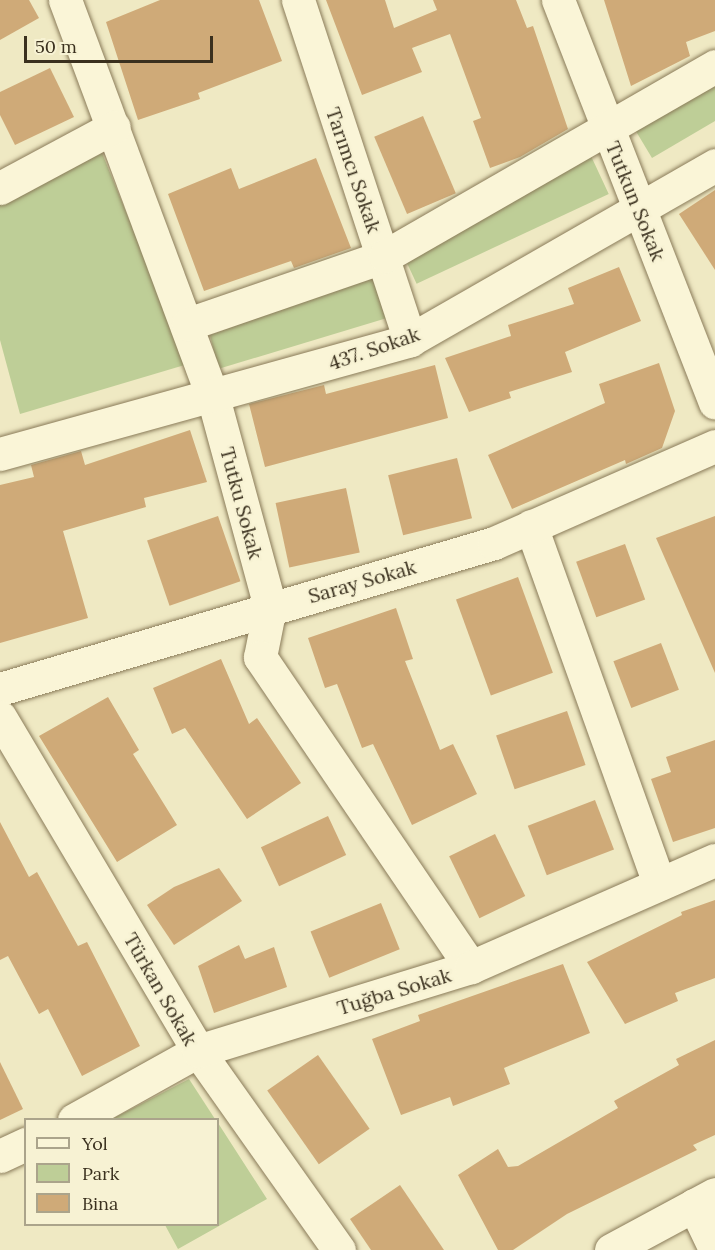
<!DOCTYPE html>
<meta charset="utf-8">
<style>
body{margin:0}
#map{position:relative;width:715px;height:1250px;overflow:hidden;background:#efe9c3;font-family:Lora,serif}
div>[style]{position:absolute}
.green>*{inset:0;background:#bece97;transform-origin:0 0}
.building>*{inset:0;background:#cfaa78;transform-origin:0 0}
.roads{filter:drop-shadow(0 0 2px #8a7b59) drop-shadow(0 0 2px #8a7b59)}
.minor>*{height:33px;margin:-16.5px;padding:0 16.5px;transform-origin:16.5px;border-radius:16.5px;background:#faf5d7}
span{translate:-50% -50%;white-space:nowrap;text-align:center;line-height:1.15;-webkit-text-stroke:4.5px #f7f2d3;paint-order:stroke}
.street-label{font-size:20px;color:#3a301e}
.legend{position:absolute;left:24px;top:1118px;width:195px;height:108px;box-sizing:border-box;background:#f7f2d3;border:2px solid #aba48b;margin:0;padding:8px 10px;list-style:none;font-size:18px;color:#3a301e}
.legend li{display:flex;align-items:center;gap:12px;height:30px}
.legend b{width:30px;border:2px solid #aba48b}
.scale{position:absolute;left:24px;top:36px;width:189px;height:27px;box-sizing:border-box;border:3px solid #3a301e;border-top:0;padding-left:8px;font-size:18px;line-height:21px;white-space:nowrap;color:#3a301e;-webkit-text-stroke:4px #f7f2d3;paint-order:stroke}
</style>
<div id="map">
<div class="green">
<i style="clip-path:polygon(715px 81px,715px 121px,652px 158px,634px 128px)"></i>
<i style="clip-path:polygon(102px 153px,188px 364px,20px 414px,0 340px,0 203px)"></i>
<i style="left:591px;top:156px;width:42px;height:212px;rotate:65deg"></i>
<i style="clip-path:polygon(373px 276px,387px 318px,218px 369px,210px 335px)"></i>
<i style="clip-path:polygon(189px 1079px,215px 1119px,112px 1119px)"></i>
<i style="clip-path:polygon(218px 1123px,267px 1199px,178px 1249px,165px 1225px,218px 1224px)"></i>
</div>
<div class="building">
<i style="clip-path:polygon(0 0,29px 0,39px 18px,0 40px)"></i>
<i style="clip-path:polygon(160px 0,259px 0,282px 61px,198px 93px,200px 99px,138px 120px,106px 22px)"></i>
<i style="clip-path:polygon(326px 0,385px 0,394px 28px,437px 10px,433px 0,516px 0,527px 28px,533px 26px,568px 129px,520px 157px,490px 168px,473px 121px,481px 118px,450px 34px,412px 48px,422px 72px,362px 95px)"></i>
<i style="clip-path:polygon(604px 0,715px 0,715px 31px,686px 42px,690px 56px,631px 86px)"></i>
<i style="clip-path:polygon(50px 68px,74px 117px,15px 145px,0 115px,0 92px)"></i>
<i style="left:423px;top:116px;width:84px;height:53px;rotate:67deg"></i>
<i style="clip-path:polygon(316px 158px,351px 248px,294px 268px,291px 261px,204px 291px,168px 194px,231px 168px,239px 189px)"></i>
<i style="clip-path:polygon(715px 190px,715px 270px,679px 214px)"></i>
<i style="clip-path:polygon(619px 267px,641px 321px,565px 352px,572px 372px,509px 392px,511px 398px,469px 412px,445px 358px,511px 336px,508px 325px,574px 304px,568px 288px)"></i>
<i style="clip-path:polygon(659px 363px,675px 411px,662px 448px,626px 464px,625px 460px,512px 509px,488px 455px,605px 403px,599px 384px)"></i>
<i style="clip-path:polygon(435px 365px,448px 418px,265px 467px,249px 404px,324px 385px,326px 394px)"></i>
<i style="clip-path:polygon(190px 430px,207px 482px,144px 498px,146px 507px,63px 531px,88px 618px,0 643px,0 485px,34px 477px,31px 465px,81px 451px,85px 465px)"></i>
<i style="left:457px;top:458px;width:62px;height:71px;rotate:76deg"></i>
<i style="left:346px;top:488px;width:66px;height:72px;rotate:78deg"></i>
<i style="left:218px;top:516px;width:69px;height:75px;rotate:71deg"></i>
<i style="clip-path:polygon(715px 516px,715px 673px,656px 538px)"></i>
<i style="left:625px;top:544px;width:59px;height:52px;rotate:70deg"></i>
<i style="left:518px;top:577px;width:102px;height:66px;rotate:70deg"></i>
<i style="clip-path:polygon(396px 608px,413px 659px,405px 661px,440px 750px,453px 744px,477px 794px,412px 825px,373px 744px,362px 748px,337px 684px,325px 688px,308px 638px)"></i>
<i style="left:661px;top:643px;width:50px;height:51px;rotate:69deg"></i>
<i style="clip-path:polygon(221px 659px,249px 724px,257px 718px,301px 783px,247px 819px,185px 728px,172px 734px,153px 688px)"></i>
<i style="clip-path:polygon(108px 697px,139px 750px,133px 754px,177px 825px,117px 862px,39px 736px)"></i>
<i style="left:567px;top:711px;width:57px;height:75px;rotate:71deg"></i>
<i style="clip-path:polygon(715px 740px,715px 828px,673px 842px,651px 779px,671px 772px,666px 757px)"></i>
<i style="left:595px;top:800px;width:53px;height:72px;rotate:69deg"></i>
<i style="left:328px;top:816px;width:43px;height:74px;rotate:65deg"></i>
<i style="clip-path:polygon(0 822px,29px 877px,37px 872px,78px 946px,87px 942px,140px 1046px,82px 1076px,48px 1009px,39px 1014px,8px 956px,0 960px)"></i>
<i style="left:495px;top:834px;width:69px;height:51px;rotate:64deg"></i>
<i style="clip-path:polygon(219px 868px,242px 901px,174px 945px,147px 905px,174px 887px)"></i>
<i style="clip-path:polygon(715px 900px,715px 978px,675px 993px,678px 1001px,625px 1024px,587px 962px,682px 915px,681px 912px)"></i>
<i style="left:381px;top:903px;width:50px;height:76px;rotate:68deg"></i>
<i style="clip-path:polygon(239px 945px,245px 959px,274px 947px,287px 987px,214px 1013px,198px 966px)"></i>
<i style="clip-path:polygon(563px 964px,590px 1033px,504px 1068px,510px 1084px,453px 1106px,450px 1097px,401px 1115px,372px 1039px,420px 1021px,418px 1015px)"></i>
<i style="clip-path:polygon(715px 1040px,715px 1135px,693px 1145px,697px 1150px,567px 1214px,513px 1250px,498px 1250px,458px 1175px,498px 1149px,508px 1167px,518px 1166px,618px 1108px,614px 1101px,679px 1065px,676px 1059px)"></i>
<i style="left:318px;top:1055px;width:90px;height:62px;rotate:55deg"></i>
<i style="clip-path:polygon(0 1062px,23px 1109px,0 1120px)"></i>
<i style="clip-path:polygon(400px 1185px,444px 1250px,371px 1250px,350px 1219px)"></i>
</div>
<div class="roads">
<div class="minor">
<i style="left:65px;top:0;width:424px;rotate:69.6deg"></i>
<i style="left:213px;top:397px;width:218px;rotate:74.8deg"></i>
<i style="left:270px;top:607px;width:51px;rotate:101.3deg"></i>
<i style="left:260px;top:657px;width:375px;rotate:55.8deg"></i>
<i style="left:298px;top:0;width:358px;rotate:71.8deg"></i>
<i style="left:558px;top:0;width:432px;rotate:68.7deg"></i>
<i style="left:0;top:188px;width:129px;rotate:-28.2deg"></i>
<i style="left:188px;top:324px;width:208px;rotate:-19deg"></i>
<i style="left:385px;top:256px;width:381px;rotate:-29.9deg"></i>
<i style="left:0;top:454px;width:426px;rotate:-15.5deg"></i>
<i style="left:410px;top:340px;width:352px;rotate:-29.8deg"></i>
<i style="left:531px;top:526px;width:380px;rotate:70.3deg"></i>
<i style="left:0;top:689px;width:515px;rotate:-16.46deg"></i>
<i style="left:494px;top:543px;width:241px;rotate:-23.7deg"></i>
<i style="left:0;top:717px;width:388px;rotate:59.3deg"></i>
<i style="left:198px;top:1051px;width:244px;rotate:54.7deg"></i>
<i style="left:74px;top:1120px;width:142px;rotate:-29.1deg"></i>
<i style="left:198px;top:1051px;width:286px;rotate:-17.1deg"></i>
<i style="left:471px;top:967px;width:266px;rotate:-23.7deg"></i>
<i style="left:0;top:1156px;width:29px;rotate:-25deg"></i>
<i style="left:694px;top:1205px;width:49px;rotate:64.5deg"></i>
<i style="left:611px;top:1250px;width:118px;rotate:-28.3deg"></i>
</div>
</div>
<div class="street-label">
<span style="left:354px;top:170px;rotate:71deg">Tarımcı Sokak</span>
<span style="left:636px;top:201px;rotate:68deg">Tutkun Sokak</span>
<span style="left:374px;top:348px;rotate:-19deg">437. Sokak</span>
<span style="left:242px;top:503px;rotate:75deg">Tutku Sokak</span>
<span style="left:362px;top:581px;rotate:-16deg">Saray Sokak</span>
<span style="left:161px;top:989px;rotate:60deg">Türkan Sokak</span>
<span style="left:394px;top:991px;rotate:-17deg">Tuğba Sokak</span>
</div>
<ul class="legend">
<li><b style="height:8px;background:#faf5d7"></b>Yol</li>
<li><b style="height:16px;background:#bece97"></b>Park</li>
<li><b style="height:16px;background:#cfaa78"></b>Bina</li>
</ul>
<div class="scale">50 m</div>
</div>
